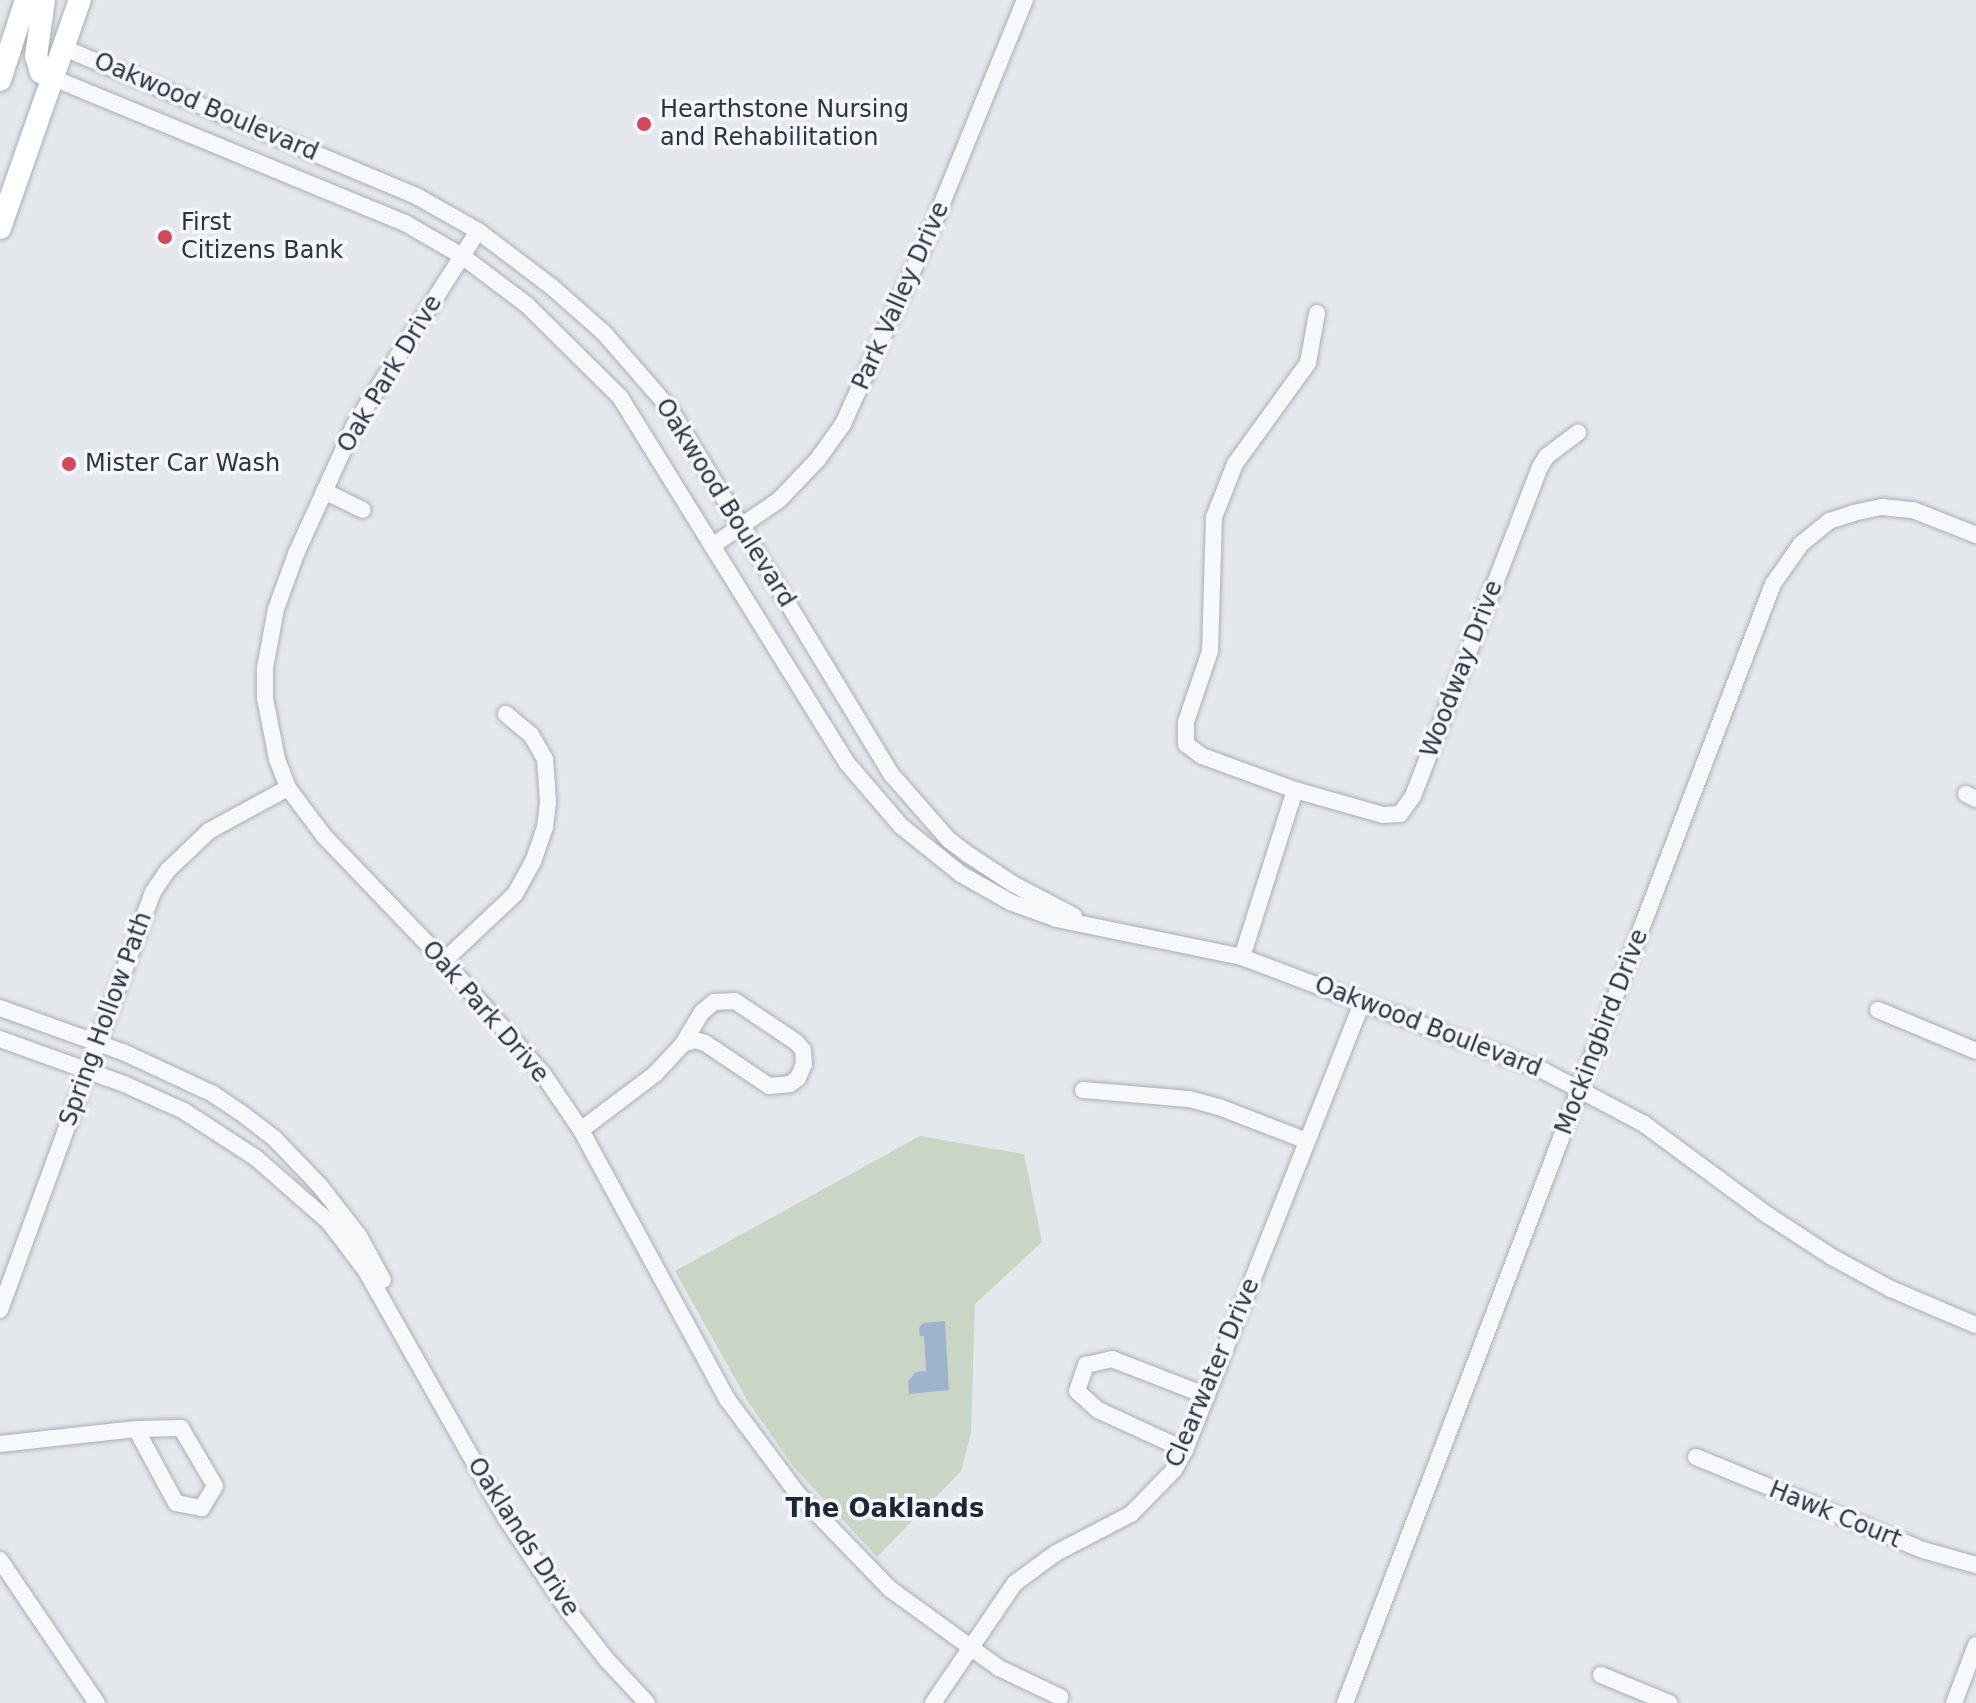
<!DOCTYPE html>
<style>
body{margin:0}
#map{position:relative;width:1976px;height:1703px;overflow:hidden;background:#e4e7ec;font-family:"DejaVu Sans",sans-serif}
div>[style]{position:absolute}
.green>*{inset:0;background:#c9d6c5}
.water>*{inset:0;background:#9fb4cc}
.roads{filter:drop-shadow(0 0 2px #a9aeb7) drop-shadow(0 0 2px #a9aeb7)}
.minor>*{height:16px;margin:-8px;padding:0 8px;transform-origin:8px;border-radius:8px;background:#f7f8fa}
.secondary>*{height:22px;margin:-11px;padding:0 11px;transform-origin:11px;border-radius:11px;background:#fff}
.dots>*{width:22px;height:22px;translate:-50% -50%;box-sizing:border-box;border:4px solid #f4f6f9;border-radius:50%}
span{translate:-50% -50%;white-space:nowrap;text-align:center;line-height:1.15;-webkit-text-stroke:7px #f4f6f9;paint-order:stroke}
.street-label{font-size:24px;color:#2b3445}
.poi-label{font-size:24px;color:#2b3445}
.left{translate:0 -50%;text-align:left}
.neighbourhood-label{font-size:26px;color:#1d2536;font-weight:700}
</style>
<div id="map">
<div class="green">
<i style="clip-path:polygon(920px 1136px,1024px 1154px,1042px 1242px,975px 1304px,971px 1433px,961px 1471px,877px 1557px,793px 1466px,747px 1400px,675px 1271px)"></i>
</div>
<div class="water">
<i style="clip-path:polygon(945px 1321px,949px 1390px,909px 1394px,908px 1381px,916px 1372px,926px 1371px,924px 1336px,920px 1336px,919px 1328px,923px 1323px)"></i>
</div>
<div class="roads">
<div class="minor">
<i style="left:64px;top:48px;width:384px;rotate:22.8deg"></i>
<i style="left:418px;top:197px;width:69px;rotate:29.5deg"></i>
<i style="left:478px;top:231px;width:93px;rotate:37.1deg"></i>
<i style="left:552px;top:287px;width:69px;rotate:41.5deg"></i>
<i style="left:604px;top:333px;width:101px;rotate:49deg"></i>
<i style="left:670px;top:409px;width:428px;rotate:58.8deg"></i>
<i style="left:892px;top:775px;width:86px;rotate:48.8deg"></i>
<i style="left:949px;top:840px;width:25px;rotate:37deg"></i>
<i style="left:969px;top:855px;width:53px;rotate:33.4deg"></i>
<i style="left:1013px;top:884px;width:69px;rotate:27.7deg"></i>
<i style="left:53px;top:78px;width:381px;rotate:22.4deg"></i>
<i style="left:405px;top:223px;width:66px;rotate:30.1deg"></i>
<i style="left:462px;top:256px;width:81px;rotate:37deg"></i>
<i style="left:527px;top:305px;width:131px;rotate:44.7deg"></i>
<i style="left:620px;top:397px;width:431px;rotate:58.2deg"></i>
<i style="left:847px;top:763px;width:83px;rotate:49.4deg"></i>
<i style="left:901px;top:826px;width:77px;rotate:38.7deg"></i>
<i style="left:961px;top:874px;width:56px;rotate:29.7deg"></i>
<i style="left:1010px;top:902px;width:50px;rotate:19.9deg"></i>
<i style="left:1057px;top:919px;width:189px;rotate:11.6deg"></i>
<i style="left:1242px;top:957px;width:323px;rotate:20.7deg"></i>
<i style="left:1544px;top:1071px;width:113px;rotate:27.9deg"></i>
<i style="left:1644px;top:1124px;width:152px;rotate:36.4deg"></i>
<i style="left:1766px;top:1214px;width:79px;rotate:33.1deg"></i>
<i style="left:1832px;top:1257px;width:67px;rotate:28.5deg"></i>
<i style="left:1891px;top:1289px;width:92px;rotate:23deg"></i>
<i style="left:478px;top:231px;width:231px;rotate:122.5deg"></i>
<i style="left:354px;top:426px;width:141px;rotate:114.4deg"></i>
<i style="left:296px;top:554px;width:59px;rotate:110deg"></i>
<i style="left:276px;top:609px;width:60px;rotate:100.6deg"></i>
<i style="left:265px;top:668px;width:30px;rotate:90deg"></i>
<i style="left:265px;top:698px;width:62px;rotate:78.9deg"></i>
<i style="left:277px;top:759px;width:31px;rotate:69deg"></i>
<i style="left:288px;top:788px;width:60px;rotate:53.1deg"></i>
<i style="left:324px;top:836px;width:173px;rotate:46.2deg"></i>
<i style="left:444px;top:961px;width:150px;rotate:48.8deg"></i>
<i style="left:543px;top:1074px;width:68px;rotate:55.8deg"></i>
<i style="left:581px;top:1130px;width:306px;rotate:61.5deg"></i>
<i style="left:727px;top:1399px;width:117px;rotate:53.3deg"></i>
<i style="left:797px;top:1493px;width:134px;rotate:45.9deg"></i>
<i style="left:890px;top:1589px;width:135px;rotate:35.9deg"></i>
<i style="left:999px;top:1668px;width:68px;rotate:25.4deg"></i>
<i style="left:1317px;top:313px;width:51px;rotate:100.2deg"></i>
<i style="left:1308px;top:363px;width:125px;rotate:125.9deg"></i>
<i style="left:1235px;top:464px;width:57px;rotate:111.6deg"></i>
<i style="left:1214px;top:517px;width:134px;rotate:91.7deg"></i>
<i style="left:1210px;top:651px;width:75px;rotate:108.7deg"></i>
<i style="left:1186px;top:722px;width:22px;rotate:90deg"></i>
<i style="left:1186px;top:744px;width:20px;rotate:37deg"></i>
<i style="left:1202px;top:756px;width:99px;rotate:20.1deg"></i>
<i style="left:1295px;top:790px;width:91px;rotate:15.9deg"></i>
<i style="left:1383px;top:815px;width:17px;rotate:-3deg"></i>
<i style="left:1400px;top:814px;width:22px;rotate:-54deg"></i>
<i style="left:1413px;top:796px;width:353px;rotate:-68.9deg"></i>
<i style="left:1540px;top:467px;width:13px;rotate:-58deg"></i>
<i style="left:1547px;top:456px;width:39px;rotate:-37deg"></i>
<i style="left:324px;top:491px;width:43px;rotate:26deg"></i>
<i style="left:712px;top:546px;width:81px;rotate:-34.5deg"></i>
<i style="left:779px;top:500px;width:57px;rotate:-46.4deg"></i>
<i style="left:818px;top:459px;width:43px;rotate:-54.5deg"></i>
<i style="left:843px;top:424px;width:213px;rotate:-65.6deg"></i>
<i style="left:931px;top:230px;width:248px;rotate:-67.8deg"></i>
<i style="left:1966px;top:794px;width:11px;rotate:27deg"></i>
<i style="left:1242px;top:957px;width:175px;rotate:-72.4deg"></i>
<i style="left:444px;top:961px;width:98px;rotate:-43.3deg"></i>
<i style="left:515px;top:894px;width:37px;rotate:-61deg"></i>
<i style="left:533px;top:862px;width:37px;rotate:-71deg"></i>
<i style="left:545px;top:827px;width:26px;rotate:-83deg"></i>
<i style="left:548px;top:801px;width:42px;rotate:-94.1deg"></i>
<i style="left:545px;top:759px;width:28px;rotate:-120deg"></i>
<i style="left:531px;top:735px;width:33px;rotate:-140deg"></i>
<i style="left:0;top:1008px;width:131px;rotate:19.7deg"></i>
<i style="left:123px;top:1052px;width:99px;rotate:25deg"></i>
<i style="left:213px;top:1094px;width:32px;rotate:34deg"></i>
<i style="left:240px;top:1112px;width:43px;rotate:37.4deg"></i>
<i style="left:274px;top:1138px;width:66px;rotate:46.2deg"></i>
<i style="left:320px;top:1186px;width:63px;rotate:52deg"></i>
<i style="left:359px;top:1236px;width:50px;rotate:61.4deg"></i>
<i style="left:1878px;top:1010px;width:106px;rotate:22.7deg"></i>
<i style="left:0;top:1039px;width:132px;rotate:19.9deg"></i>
<i style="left:124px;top:1084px;width:66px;rotate:24.2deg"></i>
<i style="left:184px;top:1111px;width:86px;rotate:33.1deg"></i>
<i style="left:256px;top:1158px;width:97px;rotate:41.2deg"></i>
<i style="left:329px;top:1222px;width:61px;rotate:52.9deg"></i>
<i style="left:366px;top:1271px;width:283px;rotate:60.5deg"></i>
<i style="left:505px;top:1517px;width:111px;rotate:56deg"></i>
<i style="left:567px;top:1609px;width:63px;rotate:52deg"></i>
<i style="left:606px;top:1659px;width:60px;rotate:47deg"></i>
<i style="left:1083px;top:1090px;width:106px;rotate:4.9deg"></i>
<i style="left:1189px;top:1099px;width:31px;rotate:15deg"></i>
<i style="left:1219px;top:1107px;width:94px;rotate:21.1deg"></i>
<i style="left:581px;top:1130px;width:93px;rotate:-37.1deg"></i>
<i style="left:655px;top:1074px;width:41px;rotate:-47deg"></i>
<i style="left:683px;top:1044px;width:13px;rotate:-18deg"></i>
<i style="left:695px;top:1040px;width:10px;rotate:17deg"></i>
<i style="left:705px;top:1043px;width:77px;rotate:33.9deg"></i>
<i style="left:769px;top:1086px;width:21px;rotate:-5deg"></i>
<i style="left:790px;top:1084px;width:10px;rotate:-37deg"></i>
<i style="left:798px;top:1078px;width:15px;rotate:-67deg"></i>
<i style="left:804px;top:1064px;width:14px;rotate:-94deg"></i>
<i style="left:803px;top:1050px;width:11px;rotate:-131deg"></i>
<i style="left:796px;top:1042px;width:73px;rotate:-146.1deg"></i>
<i style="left:735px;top:1001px;width:21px;rotate:177deg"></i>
<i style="left:714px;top:1002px;width:16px;rotate:140deg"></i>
<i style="left:702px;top:1012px;width:37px;rotate:121deg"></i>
<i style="left:0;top:1310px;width:445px;rotate:-69.9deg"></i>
<i style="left:153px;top:892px;width:27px;rotate:-56deg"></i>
<i style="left:168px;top:870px;width:57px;rotate:-43.6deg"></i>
<i style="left:209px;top:831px;width:90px;rotate:-28.6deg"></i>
<i style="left:0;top:1444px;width:137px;rotate:-6.3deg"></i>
<i style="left:136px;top:1429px;width:45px;rotate:-1.3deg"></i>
<i style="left:181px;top:1428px;width:67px;rotate:59.6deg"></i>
<i style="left:215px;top:1486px;width:26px;rotate:121deg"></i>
<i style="left:202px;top:1508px;width:26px;rotate:-169deg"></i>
<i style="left:176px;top:1503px;width:84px;rotate:-118.4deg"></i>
<i style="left:1185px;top:1450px;width:96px;rotate:-155.3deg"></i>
<i style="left:1098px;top:1410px;width:28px;rotate:-138deg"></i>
<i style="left:1077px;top:1391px;width:28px;rotate:-71deg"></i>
<i style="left:1086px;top:1365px;width:27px;rotate:-13deg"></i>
<i style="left:1112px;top:1359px;width:102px;rotate:21.3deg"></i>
<i style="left:1696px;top:1457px;width:245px;rotate:22.3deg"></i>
<i style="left:1923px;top:1550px;width:55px;rotate:15.8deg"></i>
<i style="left:0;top:1560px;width:173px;rotate:55.9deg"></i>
<i style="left:1601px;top:1675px;width:74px;rotate:22.4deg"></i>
<i style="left:933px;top:1703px;width:145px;rotate:-55.7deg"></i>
<i style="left:1015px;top:1583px;width:51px;rotate:-36.2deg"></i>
<i style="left:1056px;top:1553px;width:85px;rotate:-27.5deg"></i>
<i style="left:1131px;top:1514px;width:62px;rotate:-45.7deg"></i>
<i style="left:1174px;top:1470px;width:23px;rotate:-61deg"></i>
<i style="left:1185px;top:1450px;width:482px;rotate:-68.4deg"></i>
<i style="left:1345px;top:1703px;width:1198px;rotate:-69.07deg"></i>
<i style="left:1773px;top:584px;width:49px;rotate:-55deg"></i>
<i style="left:1801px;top:544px;width:36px;rotate:-39deg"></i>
<i style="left:1829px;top:521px;width:25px;rotate:-18deg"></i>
<i style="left:1853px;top:513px;width:30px;rotate:-12deg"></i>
<i style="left:1882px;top:507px;width:31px;rotate:6deg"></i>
<i style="left:1913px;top:510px;width:68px;rotate:21.6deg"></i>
<i style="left:1954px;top:1703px;width:62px;rotate:-69.2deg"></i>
</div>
<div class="secondary">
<i style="left:44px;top:0;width:57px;rotate:98.1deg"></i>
<i style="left:36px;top:56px;width:17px;rotate:73deg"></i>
<i style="left:41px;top:72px;width:13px;rotate:27deg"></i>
<i style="left:0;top:80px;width:84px;rotate:-72deg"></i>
<i style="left:0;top:228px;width:242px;rotate:-70.7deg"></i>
</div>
</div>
<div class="dots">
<i style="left:644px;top:124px;background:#d1495b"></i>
<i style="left:165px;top:237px;background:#d1495b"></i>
<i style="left:69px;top:464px;background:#d1495b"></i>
</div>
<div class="street-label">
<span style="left:206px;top:107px;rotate:23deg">Oakwood Boulevard</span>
<span style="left:901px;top:296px;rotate:-66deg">Park Valley Drive</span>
<span style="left:390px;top:374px;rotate:-59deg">Oak Park Drive</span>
<span style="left:725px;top:503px;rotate:58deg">Oakwood Boulevard</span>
<span style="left:1462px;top:669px;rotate:-69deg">Woodway Drive</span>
<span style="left:485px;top:1012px;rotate:49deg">Oak Park Drive</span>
<span style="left:106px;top:1019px;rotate:-70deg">Spring Hollow Path</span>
<span style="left:1428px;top:1027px;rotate:21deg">Oakwood Boulevard</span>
<span style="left:1602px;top:1032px;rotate:-69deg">Mockingbird Drive</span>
<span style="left:1213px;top:1373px;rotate:-67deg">Clearwater Drive</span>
<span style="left:1835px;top:1515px;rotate:22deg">Hawk Court</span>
<span style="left:523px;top:1537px;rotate:57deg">Oaklands Drive</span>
</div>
<div class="poi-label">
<span class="left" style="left:660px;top:124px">Hearthstone Nursing<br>and Rehabilitation</span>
<span class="left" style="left:181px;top:237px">First<br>Citizens Bank</span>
<span class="left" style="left:85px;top:464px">Mister Car Wash</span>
</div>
<div class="neighbourhood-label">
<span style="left:885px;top:1509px">The Oaklands</span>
</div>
</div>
